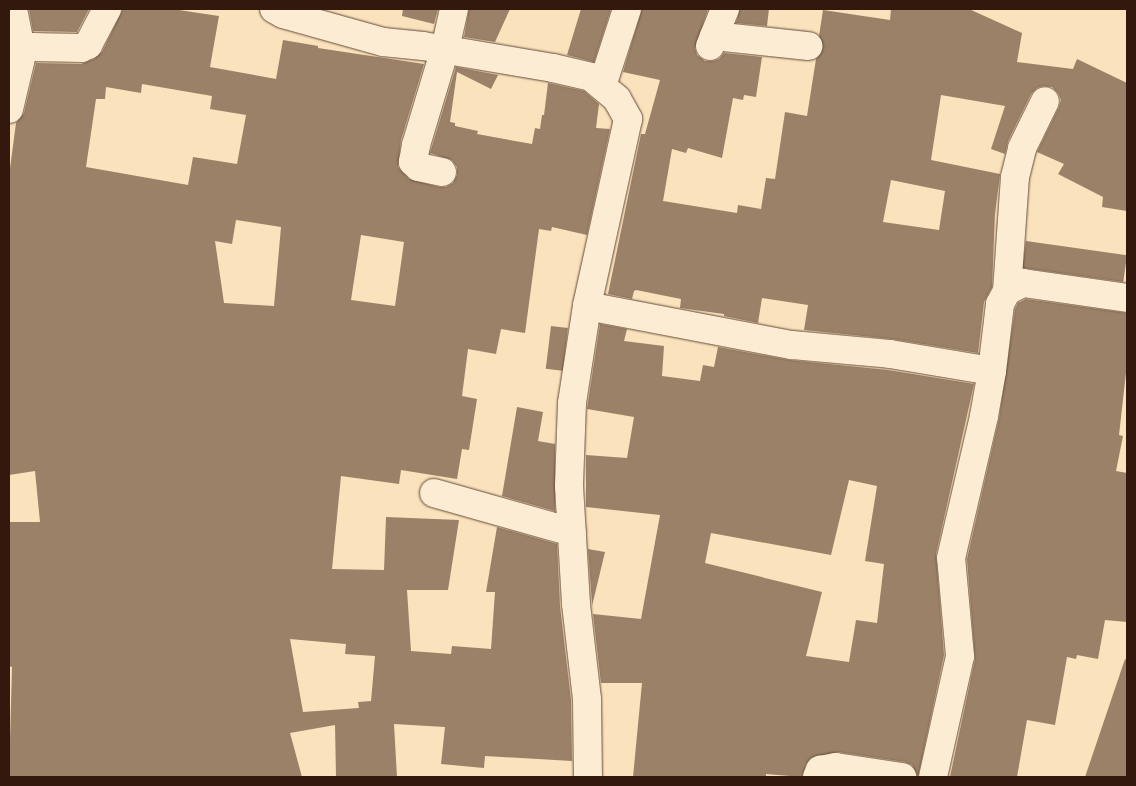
<!DOCTYPE html>
<style>
body{margin:0}
#map{position:relative;width:1136px;height:786px;overflow:hidden;background:#fae2bc;font-family:"IM FELL French Canon",serif}
div>[style]{position:absolute}
.building>*{inset:0;background:#9a8168;transform-origin:0 0}
.roads{filter:drop-shadow(0 0 1px #644a39) drop-shadow(0 0 1px #644a39)}
.street>*{height:28px;margin:-14px;padding:0 14px;transform-origin:14px;border-radius:14px;background:#fcecd3}
span{translate:-50% -50%;white-space:nowrap;text-align:center;line-height:1.15;-webkit-text-stroke:5px #fcecd3;paint-order:stroke}
.frame{position:absolute;inset:0;border:10px solid #32180d;pointer-events:none}
</style>
<div id="map">
<div class="building">
<i style="clip-path:polygon(29px 9px,89px 9px,77px 32px,33px 31px)"></i>
<i style="clip-path:polygon(evenodd,123px 9px,172px 9px,219px 16px,210px 67px,276px 79px,283px 40px,318px 46px,318px 48px,424px 64px,401px 140px,398px 167px,409px 179px,439px 187px,446px 187px,453px 183px,457px 175px,457px 167px,452px 160px,430px 153px,456px 67px,498px 75px,491px 89px,457px 72px,450px 122px,455px 123px,455px 126px,478px 131px,477px 134px,532px 144px,535px 128px,540px 129px,542px 115px,544px 115px,548px 83px,584px 91px,599px 104px,596px 128px,610px 129px,587px 235px,552px 227px,551px 231px,539px 229px,525px 333px,501px 329px,496px 354px,468px 349px,462px 396px,477px 399px,469px 450px,462px 449px,457px 479px,401px 470px,399px 484px,341px 476px,332px 569px,384px 570px,386px 517px,459px 520px,448px 590px,407px 590px,411px 651px,451px 654px,452px 646px,491px 649px,495px 592px,486px 592px,497px 527px,557px 544px,560px 606px,571px 700px,572px 761px,485px 756px,484px 768px,441px 764px,445px 727px,394px 724px,397px 777px,336px 777px,335px 725px,290px 733px,302px 777px,9px 777px,12px 667px,9px 666px,9px 522px,40px 522px,35px 471px,9px 475px,9px 176px,16px 123px,24px 113px,36px 63px,81px 64px,94px 59px,102px 52px,123px 9px,142px 84px,212px 96px,210px 109px,246px 115px,237px 164px,193px 157px,188px 185px,86px 167px,96px 99px,105px 99px,106px 87px,141px 93px,142px 84px,123px 9px,236px 220px,281px 227px,274px 306px,224px 303px,215px 241px,232px 244px,236px 220px,123px 9px,361px 235px,404px 242px,395px 306px,351px 300px,361px 235px,123px 9px,290px 639px,346px 644px,345px 654px,375px 656px,371px 701px,358px 702px,359px 708px,303px 712px,290px 639px)"></i>
<i style="clip-path:polygon(403px 9px,438px 9px,434px 24px,402px 16px)"></i>
<i style="clip-path:polygon(469px 9px,510px 9px,495px 42px,464px 37px)"></i>
<i style="clip-path:polygon(581px 9px,611px 9px,594px 62px,567px 55px)"></i>
<i style="clip-path:polygon(evenodd,642px 9px,708px 9px,695px 48px,697px 55px,705px 61px,713px 61px,719px 59px,724px 53px,762px 57px,756px 97px,744px 95px,743px 100px,733px 98px,722px 158px,688px 148px,686px 153px,672px 149px,663px 201px,737px 213px,738px 205px,761px 209px,766px 178px,775px 179px,785px 112px,807px 116px,816px 59px,823px 48px,819px 36px,823px 10px,890px 20px,891px 9px,969px 9px,1022px 33px,1017px 62px,1073px 69px,1077px 59px,1127px 83px,1127px 211px,1102px 207px,1103px 197px,1058px 174px,1064px 164px,1037px 152px,1059px 107px,1061px 100px,1058px 93px,1052px 87px,1043px 86px,1037px 88px,1031px 94px,1008px 141px,1005px 154px,991px 149px,1005px 106px,941px 95px,931px 160px,1000px 174px,995px 214px,992px 287px,984px 302px,978px 353px,892px 339px,804px 330px,808px 305px,762px 298px,758px 323px,724px 316px,724px 314px,680px 308px,681px 299px,636px 290px,634px 291px,632px 299px,608px 294px,641px 134px,645px 134px,660px 80px,623px 72px,642px 9px,891px 180px,945px 191px,939px 230px,883px 222px,891px 180px)"></i>
<i style="clip-path:polygon(740px 9px,769px 9px,767px 26px,736px 23px)"></i>
<i style="left:1026px;top:241px;width:102px;height:27px;rotate:8deg"></i>
<i style="clip-path:polygon(1026px 299px,1127px 313px,1127px 364px,1119px 435px,1123px 436px,1116px 471px,1127px 473px,1127px 622px,1105px 620px,1098px 659px,1077px 655px,1076px 659px,1067px 657px,1055px 725px,1027px 720px,1017px 777px,950px 777px,975px 659px,967px 559px,999px 419px,1015px 309px,1018px 303px)"></i>
<i style="clip-path:polygon(evenodd,600px 324px,627px 329px,624px 341px,664px 346px,662px 376px,700px 381px,703px 365px,714px 367px,718px 347px,789px 360px,888px 370px,974px 384px,936px 554px,944px 655px,918px 777px,912px 765px,905px 762px,838px 752px,811px 758px,806px 764px,802px 777px,766px 774px,766px 777px,633px 777px,642px 683px,601px 683px,593px 614px,641px 619px,660px 515px,586px 507px,586px 455px,627px 458px,634px 417px,587px 409px,600px 324px,849px 480px,877px 486px,865px 561px,884px 564px,877px 623px,856px 620px,849px 662px,806px 656px,822px 592px,705px 563px,711px 533px,831px 555px,849px 480px)"></i>
<i style="left:551px;top:326px;width:17px;height:43px;rotate:7deg"></i>
<i style="clip-path:polygon(517px 407px,543px 412px,538px 441px,555px 444px,555px 511px,502px 496px)"></i>
<i style="clip-path:polygon(588px 549px,605px 552px,592px 606px,592px 603px)"></i>
<i style="clip-path:polygon(1125px 659px,1127px 660px,1127px 777px,1085px 777px)"></i>
</div>
<div class="roads">
<div class="street">
<i style="left:13px;top:9px;width:46px;rotate:78.7deg"></i>
<i style="left:274px;top:9px;width:10px;rotate:29deg"></i>
<i style="left:283px;top:14px;width:104px;rotate:15.6deg"></i>
<i style="left:383px;top:42px;width:40px;rotate:5.7deg"></i>
<i style="left:423px;top:46px;width:132px;rotate:9.6deg"></i>
<i style="left:553px;top:68px;width:39px;rotate:13deg"></i>
<i style="left:591px;top:77px;width:34px;rotate:40deg"></i>
<i style="left:617px;top:99px;width:23px;rotate:61deg"></i>
<i style="left:628px;top:119px;width:191px;rotate:102.4deg"></i>
<i style="left:587px;top:306px;width:98px;rotate:98.8deg"></i>
<i style="left:572px;top:403px;width:83px;rotate:92.1deg"></i>
<i style="left:569px;top:486px;width:118px;rotate:86.6deg"></i>
<i style="left:576px;top:604px;width:96px;rotate:83.4deg"></i>
<i style="left:587px;top:699px;width:78px;rotate:89.3deg"></i>
<i style="left:714px;top:36px;width:95px;rotate:6.1deg"></i>
<i style="left:710px;top:46px;width:40px;rotate:-68deg"></i>
<i style="left:602px;top:86px;width:81px;rotate:-72deg"></i>
<i style="left:9px;top:109px;width:57px;rotate:-76.7deg"></i>
<i style="left:22px;top:54px;width:6px;rotate:-51deg"></i>
<i style="left:26px;top:49px;width:6px;rotate:-18deg"></i>
<i style="left:32px;top:47px;width:49px;rotate:1.2deg"></i>
<i style="left:81px;top:48px;width:8px;rotate:-23deg"></i>
<i style="left:88px;top:45px;width:41px;rotate:-62.2deg"></i>
<i style="left:442px;top:172px;width:24px;rotate:-168deg"></i>
<i style="left:419px;top:167px;width:8px;rotate:-140deg"></i>
<i style="left:413px;top:162px;width:17px;rotate:-80deg"></i>
<i style="left:416px;top:145px;width:100px;rotate:-73.2deg"></i>
<i style="left:445px;top:49px;width:41px;rotate:-77.3deg"></i>
<i style="left:1007px;top:291px;width:114px;rotate:-86deg"></i>
<i style="left:1015px;top:177px;width:30px;rotate:-76deg"></i>
<i style="left:1022px;top:148px;width:52px;rotate:-63.9deg"></i>
<i style="left:587px;top:306px;width:209px;rotate:10.8deg"></i>
<i style="left:792px;top:345px;width:98px;rotate:5.2deg"></i>
<i style="left:890px;top:354px;width:103px;rotate:9.5deg"></i>
<i style="left:434px;top:493px;width:143px;rotate:15.8deg"></i>
<i style="left:817px;top:777px;width:8px;rotate:-67deg"></i>
<i style="left:820px;top:770px;width:16px;rotate:-11deg"></i>
<i style="left:836px;top:767px;width:67px;rotate:8.6deg"></i>
<i style="left:933px;top:777px;width:124px;rotate:-77.4deg"></i>
<i style="left:960px;top:656px;width:98px;rotate:-95.2deg"></i>
<i style="left:951px;top:558px;width:146px;rotate:-76.9deg"></i>
<i style="left:984px;top:416px;width:46px;rotate:-79.9deg"></i>
<i style="left:992px;top:371px;width:67px;rotate:-83.2deg"></i>
<i style="left:1000px;top:304px;width:15px;rotate:-62deg"></i>
<i style="left:1007px;top:291px;width:18px;rotate:-27deg"></i>
<i style="left:1023px;top:283px;width:105px;rotate:8.2deg"></i>
</div>
</div>
<div class="frame"></div>
</div>
